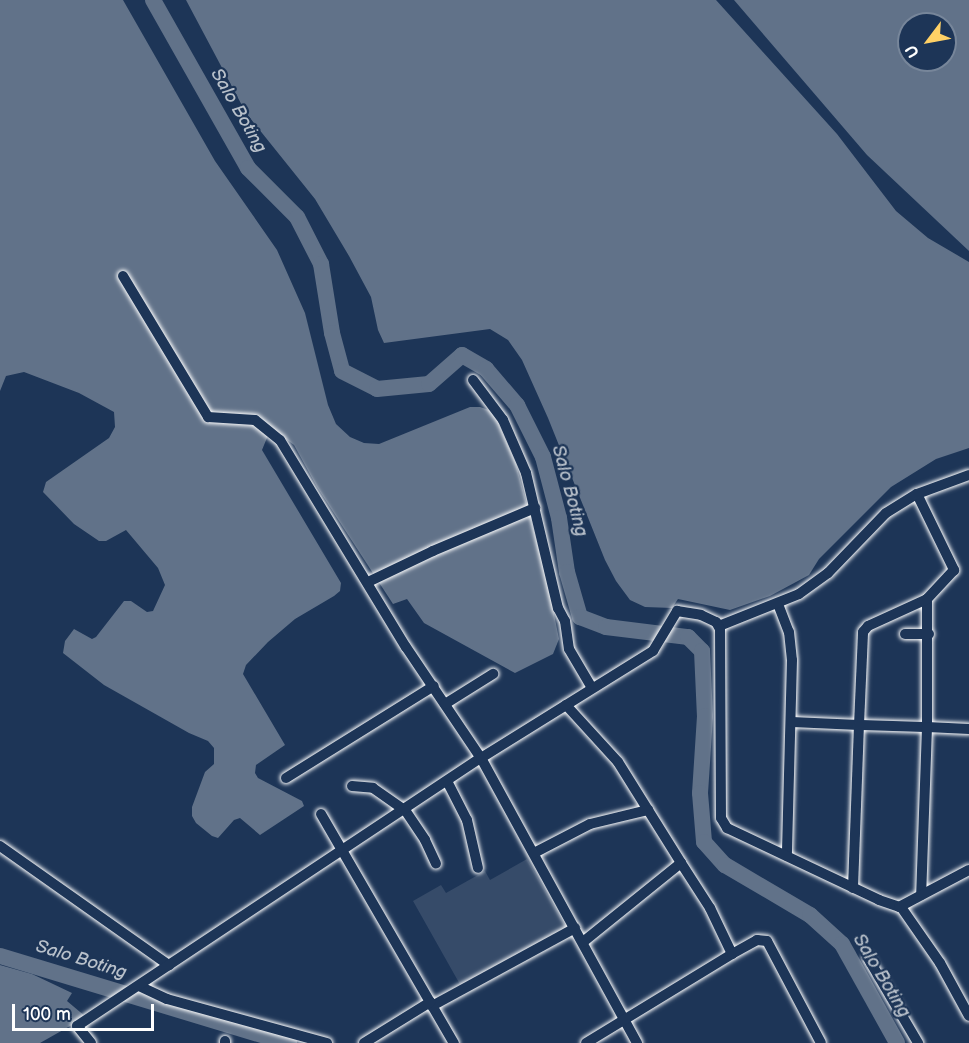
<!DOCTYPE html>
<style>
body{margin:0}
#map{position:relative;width:969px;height:1043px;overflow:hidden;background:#1d3557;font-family:"Balsamiq Sans",sans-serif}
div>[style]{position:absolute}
.green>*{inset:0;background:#364b69}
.water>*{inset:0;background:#617289}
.river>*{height:16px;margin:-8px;padding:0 8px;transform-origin:8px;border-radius:8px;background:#617289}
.roads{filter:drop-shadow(0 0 2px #fff) drop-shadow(0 0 2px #fff)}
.minor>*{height:10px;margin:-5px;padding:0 5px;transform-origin:5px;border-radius:5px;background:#1d3557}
span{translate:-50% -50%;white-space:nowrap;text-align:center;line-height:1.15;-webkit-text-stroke:4.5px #1d3557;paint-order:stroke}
.water-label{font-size:18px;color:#b8c0ca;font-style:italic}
.north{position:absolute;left:897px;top:12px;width:60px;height:60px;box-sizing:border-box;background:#1d3557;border:2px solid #77869a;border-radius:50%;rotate:238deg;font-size:16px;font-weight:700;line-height:24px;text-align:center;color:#fff}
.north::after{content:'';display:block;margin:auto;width:21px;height:27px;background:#ffd166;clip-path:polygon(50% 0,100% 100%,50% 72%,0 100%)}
.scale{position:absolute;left:12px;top:1004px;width:142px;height:27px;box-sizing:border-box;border:3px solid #fff;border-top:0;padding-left:8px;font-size:18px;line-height:21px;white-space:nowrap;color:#fff;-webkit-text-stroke:4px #1d3557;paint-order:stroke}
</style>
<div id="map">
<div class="green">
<i style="clip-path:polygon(527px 859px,567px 929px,462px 988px,413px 901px,441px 885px,446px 893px,485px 871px,490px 880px)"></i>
</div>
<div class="water">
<i style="clip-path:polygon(0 0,123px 0,215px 161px,277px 250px,305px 313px,328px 405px,336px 424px,350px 437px,364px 443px,379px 444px,470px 407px,480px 407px,489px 410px,495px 416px,516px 464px,548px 584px,559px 639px,553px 654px,515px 673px,424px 623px,407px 599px,393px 604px,317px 487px,294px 445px,271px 428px,262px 450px,341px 583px,340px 591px,334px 596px,295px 619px,268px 642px,246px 665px,243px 674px,285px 745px,256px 765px,255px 773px,258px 778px,302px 801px,304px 806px,260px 835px,240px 818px,234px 820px,218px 838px,212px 836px,196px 823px,192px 816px,192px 807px,205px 772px,214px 764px,214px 748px,208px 741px,189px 733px,104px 685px,63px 653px,65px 641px,74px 629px,92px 639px,96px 637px,124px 601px,131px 601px,147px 612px,153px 611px,165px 585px,158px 568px,126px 530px,106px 541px,99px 541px,74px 524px,43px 492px,46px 482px,109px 438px,115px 427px,114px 412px,79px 393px,24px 372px,6px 376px,0 391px)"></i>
<i style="clip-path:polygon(186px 0,716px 0,837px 134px,896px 211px,928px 238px,969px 262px,969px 448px,936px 459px,891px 487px,819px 559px,809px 575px,770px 596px,730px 610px,678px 599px,672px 608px,645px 607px,630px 600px,616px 581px,605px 560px,548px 418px,522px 360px,508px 340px,490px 329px,384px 343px,378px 330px,371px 297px,349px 256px,315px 199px,246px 113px)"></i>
<i style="clip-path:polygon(evenodd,734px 0,969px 0,969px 251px,867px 155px,734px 0,909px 24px,945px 24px,945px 60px,909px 60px,909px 24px)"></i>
<i style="clip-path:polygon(0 965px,32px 974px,72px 993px,67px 1001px,86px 1017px,40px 1043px,0 1043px)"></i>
</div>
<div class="river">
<i style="left:153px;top:0;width:193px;rotate:60.5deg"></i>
<i style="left:248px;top:168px;width:69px;rotate:45deg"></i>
<i style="left:297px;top:217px;width:53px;rotate:62.9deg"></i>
<i style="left:321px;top:264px;width:70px;rotate:80.9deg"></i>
<i style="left:332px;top:333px;width:39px;rotate:75deg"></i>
<i style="left:342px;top:371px;width:39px;rotate:27deg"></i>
<i style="left:377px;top:389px;width:52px;rotate:-5.5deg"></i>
<i style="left:429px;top:384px;width:44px;rotate:-41.3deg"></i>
<i style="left:462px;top:355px;width:28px;rotate:30deg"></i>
<i style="left:486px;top:369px;width:48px;rotate:49.3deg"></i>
<i style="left:517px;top:405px;width:58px;rotate:63.4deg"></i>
<i style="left:543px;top:457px;width:63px;rotate:75.3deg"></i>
<i style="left:559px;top:518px;width:55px;rotate:81.6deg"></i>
<i style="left:567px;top:572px;width:47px;rotate:73.9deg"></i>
<i style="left:580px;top:617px;width:28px;rotate:21deg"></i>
<i style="left:606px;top:627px;width:83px;rotate:7deg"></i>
<i style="left:688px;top:637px;width:20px;rotate:45deg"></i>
<i style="left:702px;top:651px;width:65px;rotate:87.4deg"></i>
<i style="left:705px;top:716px;width:77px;rotate:93.7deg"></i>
<i style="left:700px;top:793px;width:49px;rotate:85.3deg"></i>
<i style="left:704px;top:842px;width:31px;rotate:48deg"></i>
<i style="left:725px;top:865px;width:99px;rotate:30.5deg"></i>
<i style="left:810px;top:915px;width:43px;rotate:42.2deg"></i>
<i style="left:842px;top:944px;width:113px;rotate:60.9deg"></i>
<i style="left:0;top:956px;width:302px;rotate:16.8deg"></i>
</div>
<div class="roads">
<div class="minor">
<i style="left:123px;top:276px;width:165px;rotate:58.9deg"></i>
<i style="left:208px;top:417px;width:47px;rotate:3.7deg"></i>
<i style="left:255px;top:420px;width:32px;rotate:39deg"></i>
<i style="left:280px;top:440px;width:242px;rotate:58.7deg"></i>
<i style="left:406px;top:647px;width:134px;rotate:56deg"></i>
<i style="left:481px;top:758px;width:325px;rotate:61.3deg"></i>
<i style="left:473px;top:380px;width:50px;rotate:53.1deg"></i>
<i style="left:503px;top:420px;width:58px;rotate:66.5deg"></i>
<i style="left:526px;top:473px;width:139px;rotate:76.7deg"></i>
<i style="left:558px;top:608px;width:15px;rotate:62deg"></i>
<i style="left:565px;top:621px;width:28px;rotate:82deg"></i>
<i style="left:569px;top:649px;width:45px;rotate:59.5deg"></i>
<i style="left:917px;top:494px;width:85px;rotate:64deg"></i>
<i style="left:954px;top:570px;width:40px;rotate:133deg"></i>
<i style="left:927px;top:599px;width:128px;rotate:90deg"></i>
<i style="left:927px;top:727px;width:42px;rotate:2.7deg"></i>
<i style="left:368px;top:582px;width:72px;rotate:-25.5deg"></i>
<i style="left:433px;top:551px;width:111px;rotate:-22.9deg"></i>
<i style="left:778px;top:604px;width:30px;rotate:69deg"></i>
<i style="left:789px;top:632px;width:28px;rotate:84deg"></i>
<i style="left:792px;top:660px;width:196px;rotate:91.5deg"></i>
<i style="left:719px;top:626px;width:86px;rotate:-21.8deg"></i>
<i style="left:799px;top:594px;width:36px;rotate:-36deg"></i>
<i style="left:828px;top:573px;width:83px;rotate:-46deg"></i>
<i style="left:886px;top:513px;width:36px;rotate:-32deg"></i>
<i style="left:917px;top:494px;width:55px;rotate:-20.1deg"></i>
<i style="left:905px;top:634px;width:24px"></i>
<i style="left:445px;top:704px;width:57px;rotate:-32deg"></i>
<i style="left:566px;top:705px;width:77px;rotate:47.6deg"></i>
<i style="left:618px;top:762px;width:119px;rotate:58deg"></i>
<i style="left:792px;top:722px;width:67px;rotate:2.6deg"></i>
<i style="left:859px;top:725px;width:93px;rotate:-87.5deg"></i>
<i style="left:863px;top:632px;width:8px;rotate:-50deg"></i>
<i style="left:868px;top:626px;width:65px;rotate:-24.6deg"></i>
<i style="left:286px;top:778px;width:174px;rotate:-31.9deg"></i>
<i style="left:447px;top:781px;width:44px;rotate:62.9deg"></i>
<i style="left:467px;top:820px;width:49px;rotate:77.1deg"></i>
<i style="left:352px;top:786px;width:21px;rotate:5deg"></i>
<i style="left:373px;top:788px;width:39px;rotate:35deg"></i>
<i style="left:405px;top:810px;width:36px;rotate:56deg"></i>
<i style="left:425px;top:840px;width:26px;rotate:65deg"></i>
<i style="left:321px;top:814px;width:265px;rotate:59.9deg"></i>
<i style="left:0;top:846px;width:207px;rotate:35.2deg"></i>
<i style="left:534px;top:853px;width:63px;rotate:-27.4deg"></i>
<i style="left:590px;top:824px;width:60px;rotate:-13.6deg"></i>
<i style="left:853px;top:888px;width:163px;rotate:-87.9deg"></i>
<i style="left:859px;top:725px;width:68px;rotate:1.7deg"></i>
<i style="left:927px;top:727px;width:168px;rotate:92deg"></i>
<i style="left:901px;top:907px;width:68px;rotate:55.1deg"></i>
<i style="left:940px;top:963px;width:60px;rotate:61.3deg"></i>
<i style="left:583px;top:942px;width:126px;rotate:-38.9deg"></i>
<i style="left:681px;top:863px;width:54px;rotate:57.2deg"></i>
<i style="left:710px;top:908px;width:51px;rotate:64.4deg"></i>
<i style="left:732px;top:954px;width:171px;rotate:148.6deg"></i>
<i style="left:732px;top:954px;width:29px;rotate:-29deg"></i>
<i style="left:757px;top:940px;width:10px;rotate:6deg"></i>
<i style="left:767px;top:941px;width:115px;rotate:62.1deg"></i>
<i style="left:868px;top:958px;width:99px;rotate:59.5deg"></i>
<i style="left:139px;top:986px;width:31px;rotate:25deg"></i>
<i style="left:167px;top:999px;width:166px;rotate:15.4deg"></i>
<i style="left:432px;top:1006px;width:163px;rotate:-28.6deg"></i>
<i style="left:225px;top:1041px;width:2px;rotate:90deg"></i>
<i style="left:91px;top:1043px;width:22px;rotate:-129deg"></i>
<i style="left:77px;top:1026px;width:485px;rotate:-33.6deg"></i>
<i style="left:481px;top:758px;width:203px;rotate:-31.9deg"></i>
<i style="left:653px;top:651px;width:47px;rotate:-59deg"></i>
<i style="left:677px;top:611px;width:24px;rotate:9deg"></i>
<i style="left:701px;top:615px;width:17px;rotate:25deg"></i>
<i style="left:716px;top:622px;width:8px;rotate:60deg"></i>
<i style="left:720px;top:629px;width:189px;rotate:89.7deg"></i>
<i style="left:721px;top:818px;width:12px;rotate:59deg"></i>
<i style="left:727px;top:828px;width:168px;rotate:25.3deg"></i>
<i style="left:879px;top:900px;width:21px;rotate:19deg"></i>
<i style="left:899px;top:907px;width:79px;rotate:-27.9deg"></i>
<i style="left:364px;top:1043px;width:78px;rotate:-31.8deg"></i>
</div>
</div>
<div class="water-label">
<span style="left:238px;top:111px;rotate:60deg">Salo Boting</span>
<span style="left:569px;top:491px;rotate:75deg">Salo Boting</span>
<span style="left:81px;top:960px;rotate:17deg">Salo Boting</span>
<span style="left:881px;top:976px;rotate:59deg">Salo Boting</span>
</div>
<div class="north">U</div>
<div class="scale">100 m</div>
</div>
